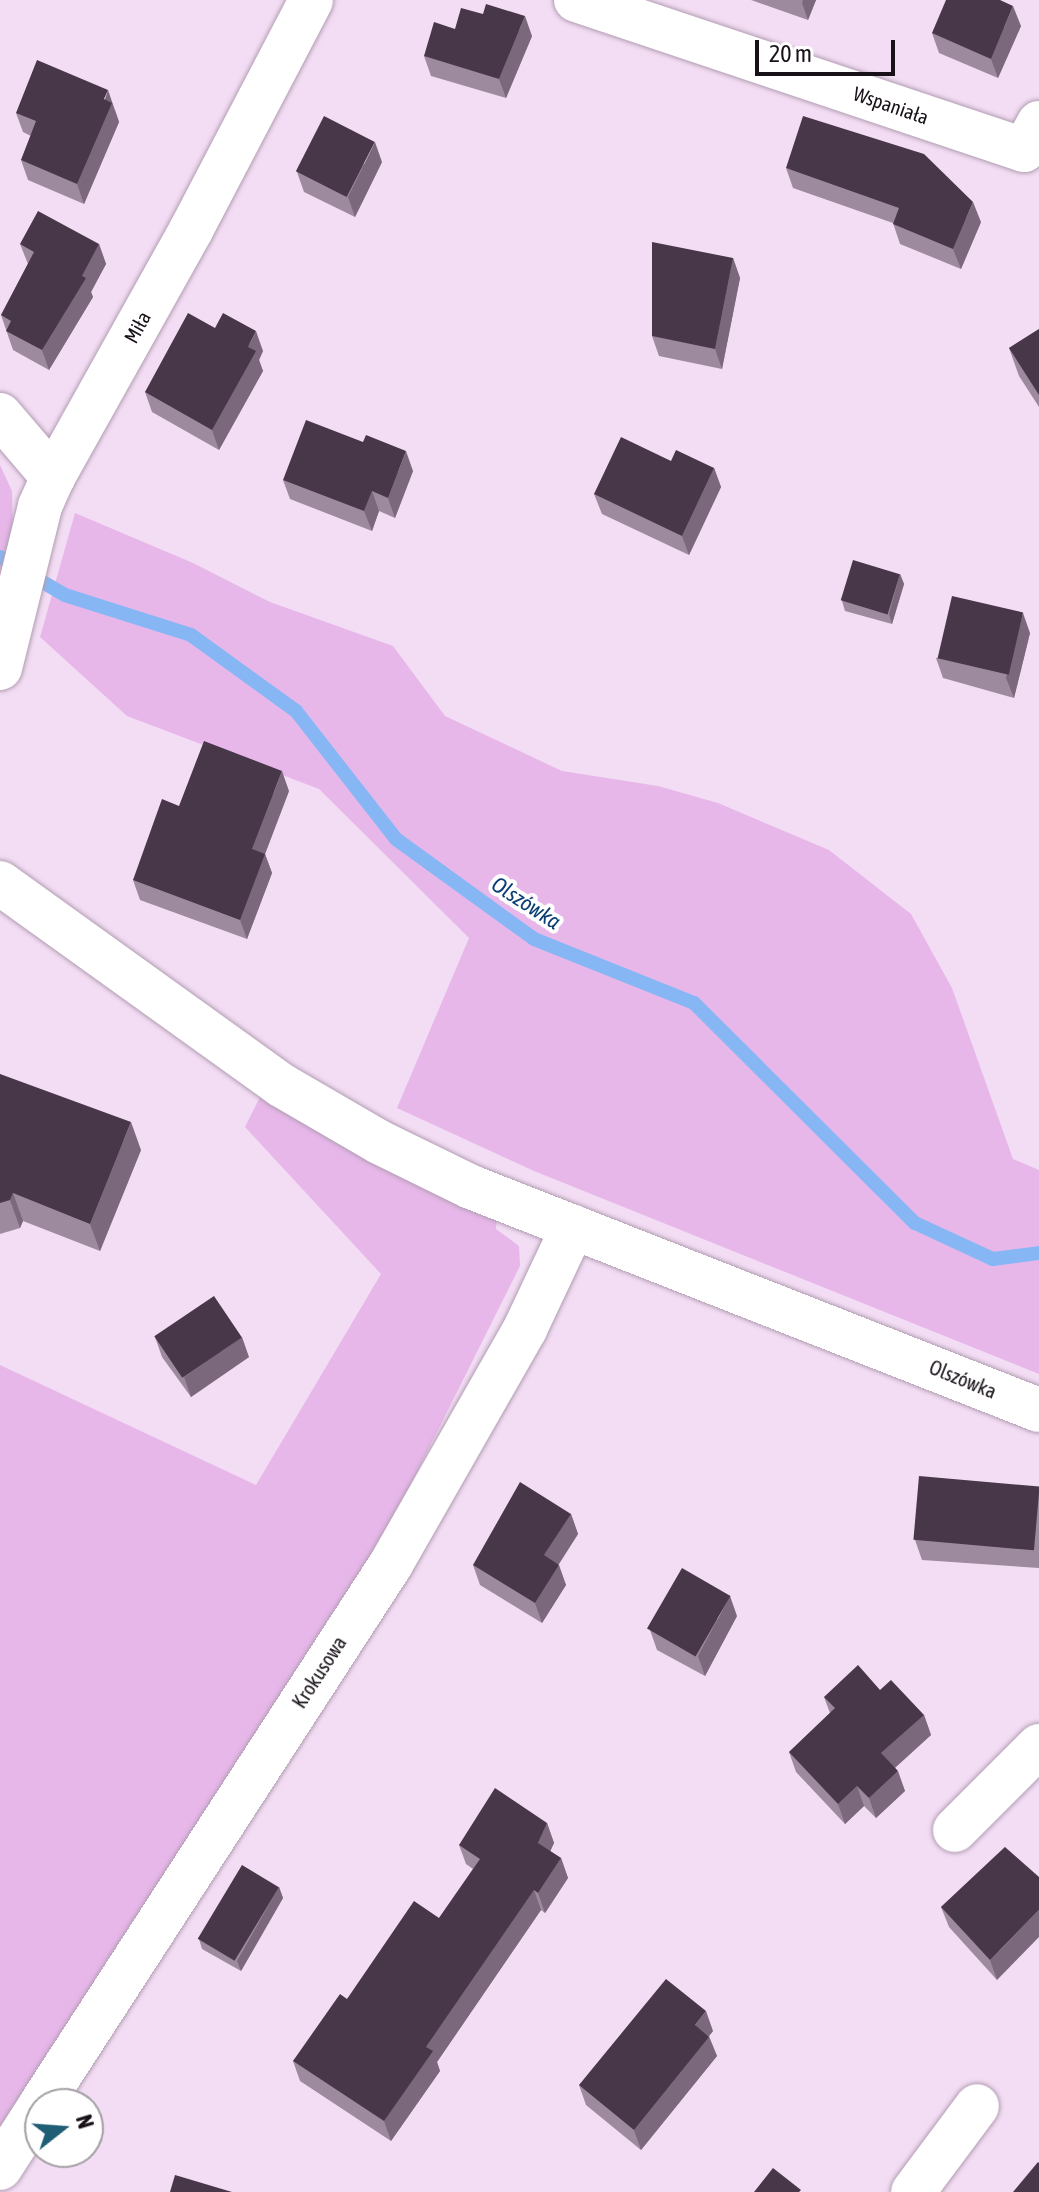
<!DOCTYPE html>
<meta charset="utf-8">
<style>
body{margin:0}
#map{position:relative;width:1039px;height:2192px;overflow:hidden;background:#f3ddf4;font-family:"Asap Condensed",sans-serif}
div>[style]{position:absolute}
.green>*{inset:0;background:#e7b7ea}
.stream>*{height:14px;margin:-7px;padding:0 7px;transform-origin:7px;border-radius:7px;background:#86b7f4}
.roads{filter:drop-shadow(0 0 2px #b19db2) drop-shadow(0 0 2px #b19db2)}
.minor>*{height:44px;margin:-22px;padding:0 22px;transform-origin:22px;border-radius:22px;background:#fff}
.wall>*{inset:0;background:#9e8a9e}
.shaded-wall>*{inset:0;background:#7b687c}
.building>*{inset:0;background:#483649;transform-origin:0 0}
span{translate:-50% -50%;white-space:nowrap;text-align:center;line-height:1.15;-webkit-text-stroke:8px #fff;paint-order:stroke}
.street-label{font-size:20px;color:#181118}
.water-label{font-size:22px;color:#0a3d73;font-style:italic}
.north{position:absolute;left:24px;top:2088px;width:80px;height:80px;box-sizing:border-box;background:#fff;border:2px solid #a3a0a3;border-radius:50%;rotate:73deg;font-size:22px;font-weight:700;line-height:32px;text-align:center;color:#181118}
.north::after{content:'';display:block;margin:auto;width:28px;height:36px;background:#205e75;clip-path:polygon(50% 0,100% 100%,50% 72%,0 100%)}
.scale{position:absolute;left:755px;top:40px;width:140px;height:36px;box-sizing:border-box;border:4px solid #181118;border-top:0;padding-left:10px;font-size:24px;line-height:28px;white-space:nowrap;color:#181118;-webkit-text-stroke:6px #fff;paint-order:stroke}
</style>
<div id="map">
<div class="green">
<i style="clip-path:polygon(0 465px,12px 491px,13px 535px,0 576px)"></i>
<i style="clip-path:polygon(75px 513px,193px 563px,270px 602px,393px 646px,445px 716px,562px 771px,658px 786px,718px 803px,829px 850px,911px 914px,952px 988px,1013px 1159px,1039px 1170px,1039px 1374px,534px 1171px,397px 1108px,469px 938px,319px 789px,127px 716px,40px 637px)"></i>
<i style="clip-path:polygon(263px 1091px,497px 1217px,496px 1229px,519px 1246px,520px 1266px,375px 1556px,0 2141px,0 1365px,256px 1485px,381px 1274px,245px 1127px)"></i>
</div>
<div class="stream">
<i style="left:0;top:557px;width:75px;rotate:30.3deg"></i>
<i style="left:65px;top:595px;width:132px;rotate:17.6deg"></i>
<i style="left:191px;top:635px;width:130px;rotate:35.9deg"></i>
<i style="left:296px;top:711px;width:162px;rotate:52deg"></i>
<i style="left:396px;top:839px;width:170px;rotate:35.9deg"></i>
<i style="left:534px;top:939px;width:172px;rotate:21.8deg"></i>
<i style="left:694px;top:1003px;width:312px;rotate:44.9deg"></i>
<i style="left:915px;top:1223px;width:86px;rotate:24.8deg"></i>
<i style="left:993px;top:1259px;width:46px;rotate:-7.4deg"></i>
</div>
<div class="roads">
<div class="minor">
<i style="left:576px;top:0;width:472px;rotate:18.5deg"></i>
<i style="left:1024px;top:150px;width:31px;rotate:-61deg"></i>
<i style="left:0;top:415px;width:82px;rotate:49.5deg"></i>
<i style="left:0;top:668px;width:167px;rotate:-76.1deg"></i>
<i style="left:40px;top:506px;width:32px;rotate:-66deg"></i>
<i style="left:53px;top:477px;width:283px;rotate:-60.8deg"></i>
<i style="left:191px;top:230px;width:259px;rotate:-62.4deg"></i>
<i style="left:0;top:883px;width:346px;rotate:35.7deg"></i>
<i style="left:281px;top:1085px;width:113px;rotate:30.2deg"></i>
<i style="left:379px;top:1142px;width:102px;rotate:26.1deg"></i>
<i style="left:471px;top:1187px;width:610px;rotate:21.44deg"></i>
<i style="left:955px;top:1830px;width:119px;rotate:-45deg"></i>
<i style="left:41px;top:2104px;width:644px;rotate:-57.05deg"></i>
<i style="left:391px;top:1564px;width:271px;rotate:-60.3deg"></i>
<i style="left:525px;top:1329px;width:113px;rotate:-64.8deg"></i>
<i style="left:0;top:2168px;width:74px;rotate:-57.2deg"></i>
<i style="left:913px;top:2192px;width:107px;rotate:-53.3deg"></i>
</div>
</div>
<div class="wall">
<i style="clip-path:polygon(751px 0,816px 0,808px 20px)"></i>
<i style="clip-path:polygon(483px 14px,532px 36px,506px 98px,431px 76px,424px 56px,455px 29px)"></i>
<i style="clip-path:polygon(1021px 26px,998px 78px,939px 53px,932px 33px)"></i>
<i style="clip-path:polygon(115px 110px,119px 122px,84px 204px,28px 180px,21px 160px,31px 136px,23px 132px,16px 113px)"></i>
<i style="clip-path:polygon(382px 162px,355px 217px,304px 192px,297px 172px)"></i>
<i style="clip-path:polygon(786px 168px,981px 222px,961px 269px,900px 244px,893px 223px,793px 188px)"></i>
<i style="clip-path:polygon(20px 244px,99px 244px,106px 264px,91px 292px,93px 297px,49px 370px,13px 350px,1px 315px,28px 264px)"></i>
<i style="clip-path:polygon(733px 258px,740px 278px,722px 369px,659px 356px,652px 336px)"></i>
<i style="clip-path:polygon(215px 328px,263px 351px,259px 360px,263px 371px,219px 450px,152px 412px,145px 392px)"></i>
<i style="clip-path:polygon(1039px 329px,1039px 407px,1019px 376px,1009px 348px)"></i>
<i style="clip-path:polygon(671px 461px,714px 468px,721px 487px,689px 555px,602px 514px,594px 494px)"></i>
<i style="clip-path:polygon(413px 471px,395px 518px,379px 511px,372px 531px,290px 499px,283px 480px)"></i>
<i style="clip-path:polygon(900px 574px,904px 584px,892px 624px,845px 611px,842px 601px)"></i>
<i style="clip-path:polygon(1030px 633px,1014px 698px,943px 678px,936px 658px)"></i>
<i style="clip-path:polygon(289px 791px,265px 854px,272px 873px,247px 939px,140px 900px,133px 880px,179px 806px)"></i>
<i style="clip-path:polygon(0 1074px,141px 1150px,100px 1251px,23px 1221px,20px 1228px,0 1234px)"></i>
<i style="clip-path:polygon(155px 1337px,249px 1357px,191px 1397px,162px 1357px)"></i>
<i style="clip-path:polygon(1039px 1487px,1039px 1568px,922px 1560px,915px 1540px)"></i>
<i style="clip-path:polygon(571px 1514px,578px 1534px,558px 1565px,566px 1585px,542px 1623px,480px 1585px,473px 1565px)"></i>
<i style="clip-path:polygon(737px 1616px,705px 1676px,657px 1650px,650px 1630px)"></i>
<i style="clip-path:polygon(880px 1690px,924px 1715px,931px 1735px,895px 1768px,905px 1791px,876px 1818px,864px 1806px,845px 1824px,796px 1772px,789px 1752px,830px 1713px,824px 1697px)"></i>
<i style="clip-path:polygon(547px 1823px,554px 1843px,550px 1851px,561px 1858px,568px 1878px,545px 1913px,541px 1910px,437px 2062px,440px 2071px,391px 2141px,300px 2081px,293px 2061px,347px 1999px,439px 1918px,473px 1869px,466px 1864px,459px 1845px)"></i>
<i style="clip-path:polygon(1005px 1847px,997px 1980px,949px 1927px,941px 1907px)"></i>
<i style="clip-path:polygon(279px 1887px,283px 1898px,241px 1971px,202px 1949px,199px 1939px)"></i>
<i style="clip-path:polygon(713px 2031px,709px 2036px,717px 2056px,641px 2150px,586px 2105px,579px 2085px)"></i>
</div>
<div class="shaded-wall">
<i style="clip-path:polygon(803px 0,816px 0,808px 20px,802px 3px)"></i>
<i style="clip-path:polygon(1013px 6px,1021px 26px,998px 78px,991px 59px)"></i>
<i style="clip-path:polygon(525px 16px,532px 36px,506px 98px,499px 79px)"></i>
<i style="clip-path:polygon(108px 90px,119px 122px,84px 204px,77px 184px)"></i>
<i style="clip-path:polygon(375px 142px,382px 162px,355px 217px,348px 197px)"></i>
<i style="clip-path:polygon(973px 202px,981px 222px,961px 269px,953px 249px)"></i>
<i style="clip-path:polygon(99px 244px,106px 264px,91px 292px,93px 297px,49px 370px,42px 350px)"></i>
<i style="clip-path:polygon(733px 258px,740px 278px,722px 369px,715px 349px)"></i>
<i style="clip-path:polygon(256px 331px,263px 351px,259px 360px,263px 371px,219px 450px,212px 430px,248px 347px)"></i>
<i style="clip-path:polygon(406px 451px,413px 471px,395px 518px,388px 498px)"></i>
<i style="clip-path:polygon(714px 468px,721px 487px,689px 555px,682px 536px)"></i>
<i style="clip-path:polygon(372px 491px,379px 511px,372px 531px,364px 511px)"></i>
<i style="clip-path:polygon(900px 574px,904px 584px,892px 624px,889px 614px)"></i>
<i style="clip-path:polygon(1023px 613px,1030px 633px,1014px 698px,1006px 678px)"></i>
<i style="clip-path:polygon(282px 771px,289px 791px,265px 854px,272px 873px,247px 939px,240px 920px,252px 849px)"></i>
<i style="clip-path:polygon(131px 1122px,141px 1150px,100px 1251px,90px 1224px)"></i>
<i style="clip-path:polygon(13px 1193px,23px 1221px,20px 1228px,10px 1200px)"></i>
<i style="clip-path:polygon(242px 1337px,249px 1357px,191px 1397px,184px 1377px)"></i>
<i style="clip-path:polygon(571px 1514px,578px 1534px,552px 1575px,544px 1555px)"></i>
<i style="clip-path:polygon(559px 1565px,566px 1585px,542px 1623px,535px 1603px)"></i>
<i style="clip-path:polygon(730px 1596px,737px 1616px,705px 1676px,698px 1656px)"></i>
<i style="clip-path:polygon(924px 1715px,931px 1735px,889px 1773px,881px 1753px)"></i>
<i style="clip-path:polygon(898px 1771px,905px 1791px,876px 1818px,869px 1798px)"></i>
<i style="clip-path:polygon(857px 1786px,864px 1806px,845px 1824px,838px 1804px)"></i>
<i style="clip-path:polygon(547px 1823px,554px 1843px,545px 1863px,538px 1843px)"></i>
<i style="clip-path:polygon(561px 1858px,568px 1878px,545px 1913px,538px 1893px)"></i>
<i style="clip-path:polygon(279px 1887px,283px 1898px,241px 1971px,237px 1961px)"></i>
<i style="clip-path:polygon(534px 1890px,541px 1910px,437px 2062px,440px 2071px,391px 2141px,384px 2121px,426px 2047px)"></i>
<i style="clip-path:polygon(1039px 1910px,1039px 1937px,997px 1980px,990px 1960px)"></i>
<i style="clip-path:polygon(706px 2011px,713px 2031px,702px 2045px,695px 2025px)"></i>
<i style="clip-path:polygon(709px 2037px,717px 2056px,641px 2150px,634px 2130px)"></i>
</div>
<div class="building">
<i style="clip-path:polygon(946px 0,1000px 0,1013px 6px,991px 59px,932px 33px)"></i>
<i style="clip-path:polygon(486px 4px,525px 16px,499px 79px,424px 56px,434px 22px,455px 29px,461px 8px,483px 14px)"></i>
<i style="clip-path:polygon(37px 60px,108px 90px,104px 99px,112px 103px,77px 184px,21px 160px,36px 121px,16px 113px)"></i>
<i style="left:324px;top:116px;width:57px;height:62px;rotate:27deg"></i>
<i style="clip-path:polygon(803px 116px,924px 154px,973px 202px,953px 249px,893px 224px,899px 208px,786px 168px)"></i>
<i style="clip-path:polygon(38px 211px,99px 244px,82px 276px,86px 278px,42px 350px,6px 331px,11px 321px,1px 315px,34px 252px,20px 244px)"></i>
<i style="clip-path:polygon(652px 242px,733px 258px,715px 349px,652px 336px)"></i>
<i style="clip-path:polygon(188px 313px,215px 328px,223px 313px,256px 331px,248px 347px,256px 351px,212px 430px,145px 392px)"></i>
<i style="clip-path:polygon(1039px 329px,1039px 395px,1009px 348px)"></i>
<i style="clip-path:polygon(306px 420px,363px 442px,366px 435px,406px 451px,388px 498px,372px 491px,364px 511px,283px 480px)"></i>
<i style="clip-path:polygon(621px 437px,671px 461px,676px 450px,714px 468px,682px 536px,594px 494px)"></i>
<i style="left:853px;top:560px;width:49px;height:42px;rotate:17deg"></i>
<i style="left:952px;top:596px;width:73px;height:64px;rotate:13deg"></i>
<i style="clip-path:polygon(204px 741px,282px 771px,252px 849px,265px 854px,240px 920px,133px 880px,162px 799px,179px 806px)"></i>
<i style="clip-path:polygon(0 1074px,131px 1122px,90px 1224px,13px 1193px,10px 1200px,0 1203px)"></i>
<i style="left:214px;top:1296px;width:50px;height:72px;rotate:56deg"></i>
<i style="left:919px;top:1476px;width:121px;height:64px;rotate:5deg"></i>
<i style="clip-path:polygon(520px 1482px,571px 1514px,544px 1555px,559px 1565px,535px 1603px,473px 1565px)"></i>
<i style="left:682px;top:1568px;width:56px;height:70px;rotate:30deg"></i>
<i style="clip-path:polygon(858px 1665px,880px 1690px,891px 1680px,924px 1715px,881px 1753px,898px 1771px,869px 1798px,857px 1786px,838px 1804px,789px 1752px,835px 1708px,824px 1697px)"></i>
<i style="clip-path:polygon(495px 1788px,547px 1823px,538px 1843px,561px 1858px,538px 1893px,534px 1890px,426px 2047px,433px 2051px,384px 2121px,293px 2061px,340px 1994px,347px 1999px,414px 1901px,439px 1918px,480px 1859px,459px 1845px)"></i>
<i style="clip-path:polygon(1005px 1847px,1039px 1877px,1039px 1910px,990px 1960px,941px 1907px)"></i>
<i style="left:242px;top:1865px;width:43px;height:86px;rotate:31deg"></i>
<i style="clip-path:polygon(666px 1979px,706px 2011px,695px 2025px,709px 2037px,634px 2130px,579px 2085px)"></i>
<i style="clip-path:polygon(1038px 2162px,1039px 2163px,1039px 2192px,1013px 2192px)"></i>
<i style="clip-path:polygon(773px 2168px,801px 2190px,799px 2192px,754px 2192px)"></i>
<i style="clip-path:polygon(175px 2175px,232px 2192px,170px 2192px)"></i>
</div>
<div class="street-label">
<span style="left:891px;top:105px;rotate:19deg">Wspaniała</span>
<span style="left:137px;top:327px;rotate:-61deg">Miła</span>
<span style="left:963px;top:1379px;rotate:22deg">Olszówka</span>
<span style="left:319px;top:1672px;rotate:-57deg">Krokusowa</span>
</div>
<div class="water-label">
<span style="left:526px;top:903px;rotate:33deg">Olszówka</span>
</div>
<div class="north">N</div>
<div class="scale">20 m</div>
</div>
